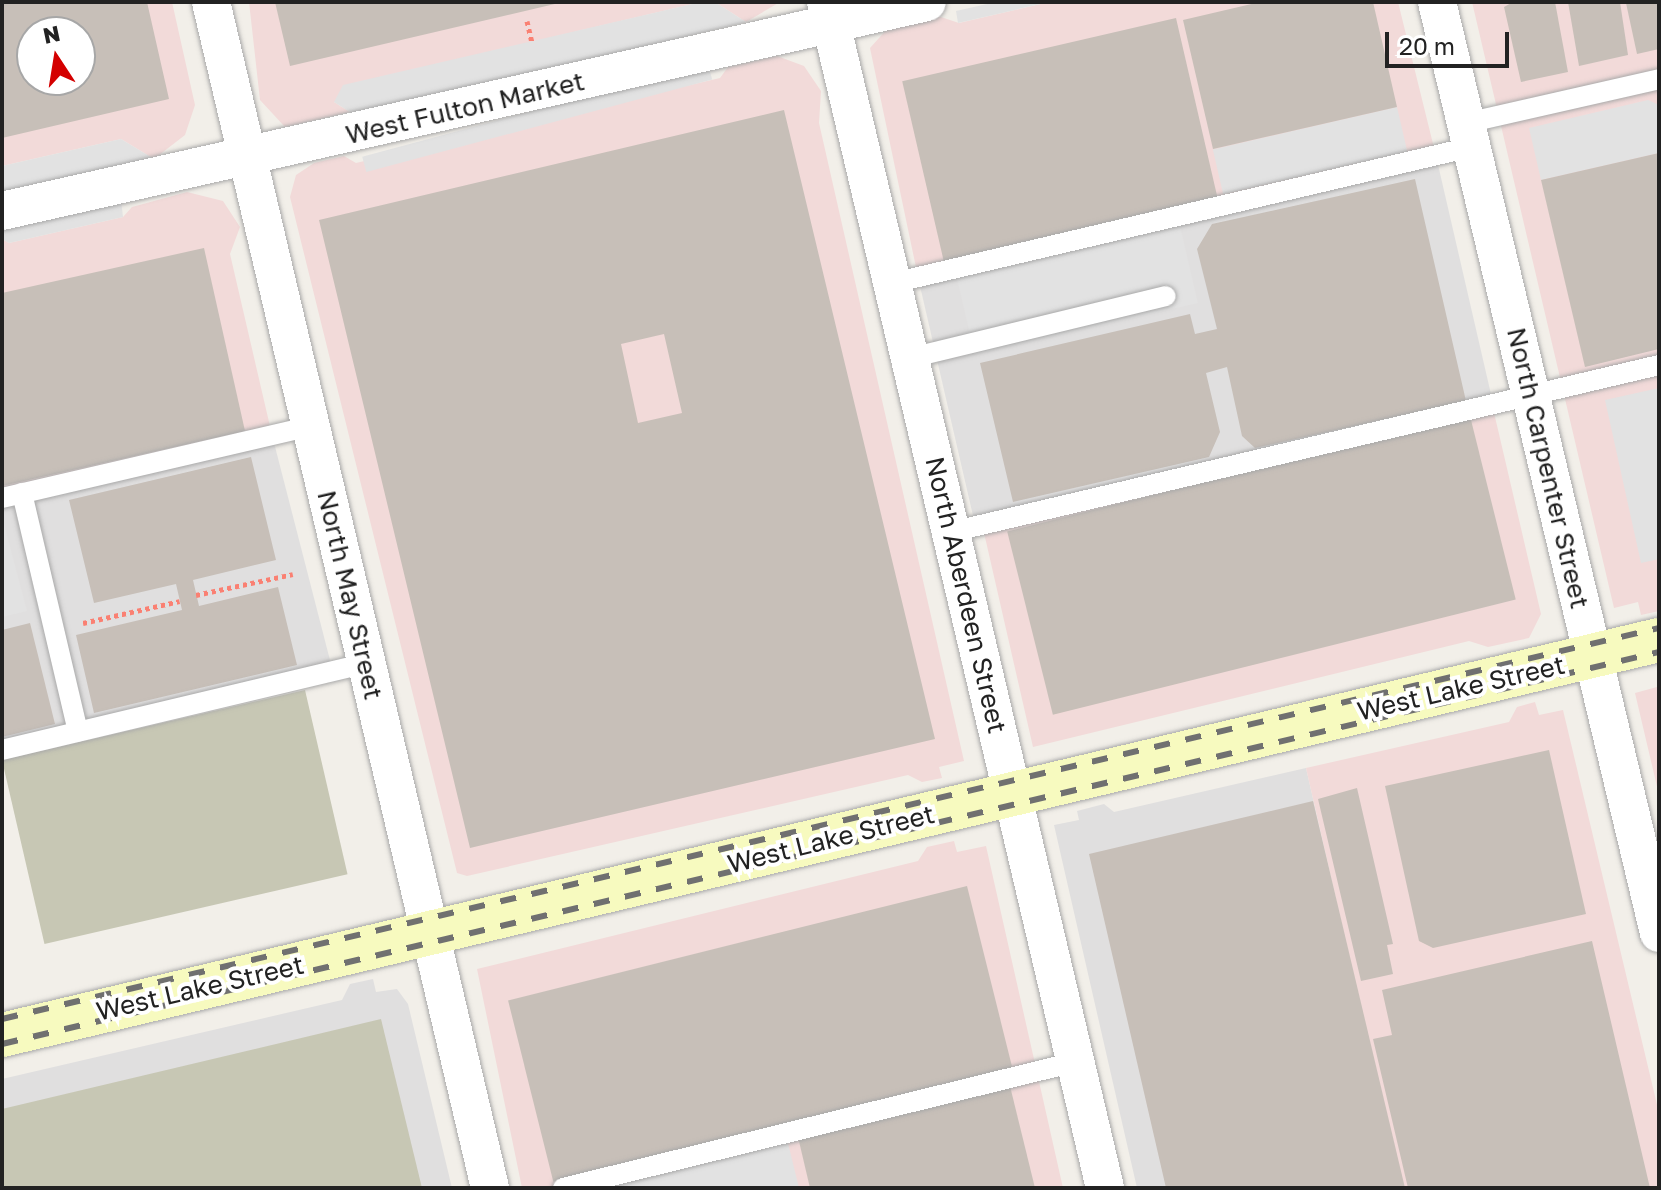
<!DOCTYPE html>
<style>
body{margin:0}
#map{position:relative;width:1661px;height:1190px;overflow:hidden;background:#f2efe9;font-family:"Golos Text",sans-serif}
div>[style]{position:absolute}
.residential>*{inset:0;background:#e0dfdf;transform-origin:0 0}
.commercial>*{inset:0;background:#f2dad9}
.construction>*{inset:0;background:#c7c7b4;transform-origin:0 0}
.parking>*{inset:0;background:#e2e2e2;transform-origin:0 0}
.building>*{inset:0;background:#c7bfb8;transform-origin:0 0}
.path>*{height:5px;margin-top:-2.5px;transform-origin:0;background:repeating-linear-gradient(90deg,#fa8072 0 4px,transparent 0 8px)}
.roads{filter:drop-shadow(0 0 2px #a9a9a9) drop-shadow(0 0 2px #a9a9a9)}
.lane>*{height:20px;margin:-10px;padding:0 10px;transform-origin:10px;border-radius:10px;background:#fff}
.street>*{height:38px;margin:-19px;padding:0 19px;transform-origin:19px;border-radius:19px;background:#fff}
.secondary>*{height:44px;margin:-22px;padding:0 22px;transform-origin:22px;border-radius:22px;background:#f7fabf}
.rail>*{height:6px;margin-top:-3px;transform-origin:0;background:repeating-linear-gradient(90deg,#707070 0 16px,transparent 0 32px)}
span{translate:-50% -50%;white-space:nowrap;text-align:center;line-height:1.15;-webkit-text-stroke:8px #fff;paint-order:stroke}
.street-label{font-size:26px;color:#222}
.frame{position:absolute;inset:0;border:4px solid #222;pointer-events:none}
.north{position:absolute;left:16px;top:16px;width:80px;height:80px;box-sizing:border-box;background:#fff;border:2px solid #a7a7a7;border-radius:50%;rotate:348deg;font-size:22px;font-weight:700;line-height:32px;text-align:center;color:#222}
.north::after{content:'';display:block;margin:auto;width:28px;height:36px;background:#d40000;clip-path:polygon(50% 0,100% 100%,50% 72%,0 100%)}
.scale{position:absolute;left:1385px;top:32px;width:124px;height:36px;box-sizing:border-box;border:4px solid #222;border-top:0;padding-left:10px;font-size:24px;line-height:28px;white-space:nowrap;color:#222;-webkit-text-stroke:6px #fff;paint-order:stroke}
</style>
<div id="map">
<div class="residential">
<i style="left:1436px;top:156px;width:254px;height:532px;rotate:77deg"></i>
<i style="clip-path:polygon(272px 435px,332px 668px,2px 751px,2px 498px)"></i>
<i style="clip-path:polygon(1306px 768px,1402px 1188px,1137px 1188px,1054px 825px,1079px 820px,1077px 811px,1104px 804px,1114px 812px)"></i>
<i style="clip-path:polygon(373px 979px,376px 992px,397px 989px,408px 1004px,452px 1188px,2px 1188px,2px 1079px,342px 1000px,350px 984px)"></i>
</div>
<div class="commercial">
<i style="clip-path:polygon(evenodd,2px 2px,172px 2px,195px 105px,185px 135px,154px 159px,121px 139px,2px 166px,2px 2px,32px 32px,80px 32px,80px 80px,32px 80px,32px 32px)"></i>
<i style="clip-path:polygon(249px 2px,701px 2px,540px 40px,334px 102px,350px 112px,285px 127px,260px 100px)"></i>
<i style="clip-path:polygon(715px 2px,780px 2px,746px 22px)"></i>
<i style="clip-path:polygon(1049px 2px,1398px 2px,1436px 156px,918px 277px,870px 48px,888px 28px,938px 16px,959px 23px)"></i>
<i style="clip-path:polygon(1472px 2px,1659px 2px,1659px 611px,1641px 615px,1638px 602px,1614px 608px)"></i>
<i style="clip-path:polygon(777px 56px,804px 66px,821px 91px,819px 123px,964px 761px,939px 767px,942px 778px,922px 782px,908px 775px,467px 876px,457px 873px,290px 197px,296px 175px,314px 163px,344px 156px,356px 163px,720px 78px,728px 67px)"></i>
<i style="clip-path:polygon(187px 192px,223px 201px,240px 227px,230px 254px,272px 435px,2px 498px,2px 239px,9px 243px,123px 217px,132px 207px)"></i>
<i style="clip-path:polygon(1492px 404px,1541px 614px,1529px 638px,1488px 647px,1469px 641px,1033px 747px,982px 524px)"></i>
<i style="clip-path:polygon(1659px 673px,1659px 795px,1635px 693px,1657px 687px)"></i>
<i style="clip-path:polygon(1535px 702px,1539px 715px,1563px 710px,1659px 1113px,1659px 1188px,1402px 1188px,1306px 768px,1509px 722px,1517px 707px)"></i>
<i style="clip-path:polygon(954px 841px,957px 852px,986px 846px,1063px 1188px,522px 1188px,477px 969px,918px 861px,927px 847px)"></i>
</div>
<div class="construction">
<i style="left:305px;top:690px;width:189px;height:311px;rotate:77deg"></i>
<i style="clip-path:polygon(381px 1019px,422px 1188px,2px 1188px,2px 1109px)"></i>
</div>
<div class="parking">
<i style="clip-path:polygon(701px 2px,715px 2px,746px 22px,358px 117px,334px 102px,343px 85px)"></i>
<i style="clip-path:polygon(996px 2px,1049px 2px,958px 23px,956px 11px)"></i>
<i style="left:708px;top:64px;width:16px;height:358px;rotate:75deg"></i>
<i style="clip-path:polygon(1648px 100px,1659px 105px,1659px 153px,1541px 180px,1529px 128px)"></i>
<i style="left:1397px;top:107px;width:46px;height:189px;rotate:77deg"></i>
<i style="clip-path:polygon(121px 139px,154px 159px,2px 197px,2px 166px)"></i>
<i style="clip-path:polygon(121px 200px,123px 217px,9px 243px,2px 239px,2px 227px)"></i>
<i style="left:1180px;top:226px;width:79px;height:229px;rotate:77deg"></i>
<i style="clip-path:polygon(1659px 388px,1659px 559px,1641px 563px,1605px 400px)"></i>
<i style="clip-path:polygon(2px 517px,27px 611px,2px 617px)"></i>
<i style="clip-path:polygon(786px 1135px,799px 1188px,567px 1188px)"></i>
</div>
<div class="building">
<i style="clip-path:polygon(evenodd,2px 2px,147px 2px,169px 99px,2px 138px,2px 2px,32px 32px,80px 32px,80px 80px,32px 80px,32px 32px)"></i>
<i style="clip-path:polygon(275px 2px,558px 2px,559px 3px,290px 66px)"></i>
<i style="clip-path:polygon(1260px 2px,1373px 2px,1397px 107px,1213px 149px,1183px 20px)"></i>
<i style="clip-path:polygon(1513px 2px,1555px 2px,1568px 72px,1521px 82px,1504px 7px)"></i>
<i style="clip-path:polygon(1568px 2px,1620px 2px,1628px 55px,1579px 66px)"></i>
<i style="clip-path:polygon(1659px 2px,1659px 49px,1637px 54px,1626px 3px)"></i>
<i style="left:1176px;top:18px;width:185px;height:281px;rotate:77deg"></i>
<i style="clip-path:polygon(evenodd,784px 110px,935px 739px,470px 848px,319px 220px,784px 110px,664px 334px,682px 413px,638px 423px,621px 344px,664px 334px)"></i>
<i style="clip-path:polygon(1659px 153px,1659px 349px,1585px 367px,1541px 180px)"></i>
<i style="clip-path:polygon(1415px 179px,1466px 401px,1255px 448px,1242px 436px,1227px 367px,1206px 373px,1220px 432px,1209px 457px,1013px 502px,980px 363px,1190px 314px,1195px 334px,1217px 329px,1197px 249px,1212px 224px)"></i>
<i style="clip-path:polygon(204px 248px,245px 431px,2px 486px,2px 293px)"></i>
<i style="left:1470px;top:416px;width:189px;height:477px;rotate:76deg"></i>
<i style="clip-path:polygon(251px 457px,276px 560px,193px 580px,199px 606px,278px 587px,297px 665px,94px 713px,76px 635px,182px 610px,176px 584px,94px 603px,69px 500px)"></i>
<i style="clip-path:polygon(30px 623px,55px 724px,2px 737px,2px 630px)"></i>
<i style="clip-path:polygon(1549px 750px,1586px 914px,1433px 948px,1419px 941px,1385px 786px)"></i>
<i style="clip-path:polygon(1357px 788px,1393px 944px,1387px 945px,1393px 974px,1361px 981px,1318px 799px)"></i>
<i style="clip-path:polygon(1313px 801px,1405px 1188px,1166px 1188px,1089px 854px)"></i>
<i style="left:967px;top:886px;width:187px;height:473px;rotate:76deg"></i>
<i style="clip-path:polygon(1592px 941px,1650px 1188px,1408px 1188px,1373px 1039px,1392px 1035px,1382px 990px)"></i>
<i style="clip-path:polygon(1010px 1086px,1035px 1188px,810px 1188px,798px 1137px)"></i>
</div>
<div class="path">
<i style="left:527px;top:21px;width:22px;rotate:77deg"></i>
<i style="left:196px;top:595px;width:99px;rotate:-12.2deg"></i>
<i style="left:83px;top:623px;width:99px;rotate:-12.8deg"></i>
</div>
<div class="roads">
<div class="lane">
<i style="left:1466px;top:123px;width:198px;rotate:-12.8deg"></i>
<i style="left:893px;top:283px;width:594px;rotate:-13.24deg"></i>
<i style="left:910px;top:358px;width:263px;rotate:-13.6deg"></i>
<i style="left:22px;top:493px;width:245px;rotate:76.8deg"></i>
<i style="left:2px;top:498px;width:317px;rotate:-13.1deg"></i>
<i style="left:951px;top:532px;width:727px;rotate:-13.27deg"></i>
<i style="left:2px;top:750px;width:375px;rotate:-13.4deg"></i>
<i style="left:563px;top:1188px;width:527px;rotate:-13.83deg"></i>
</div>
<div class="street">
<i style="left:211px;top:2px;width:1218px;rotate:76.76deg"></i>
<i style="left:826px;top:2px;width:1218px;rotate:76.76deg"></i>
<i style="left:1437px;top:2px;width:957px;rotate:76.59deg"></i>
<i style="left:2px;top:211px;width:948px;rotate:-12.73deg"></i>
</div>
<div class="secondary">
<i style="left:2px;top:1035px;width:1703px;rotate:-13.41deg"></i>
</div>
</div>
<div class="rail">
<i style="left:2px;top:1019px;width:1703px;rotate:-13.28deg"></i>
<i style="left:2px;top:1044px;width:1703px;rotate:-13.31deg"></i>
</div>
<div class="street-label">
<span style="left:465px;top:108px;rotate:-13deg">West Fulton Market</span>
<span style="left:1548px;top:468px;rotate:77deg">North Carpenter Street</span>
<span style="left:350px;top:595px;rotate:77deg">North May Street</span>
<span style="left:966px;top:595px;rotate:77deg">North Aberdeen Street</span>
<span style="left:1461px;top:688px;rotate:-13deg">West Lake Street</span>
<span style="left:831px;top:839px;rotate:-14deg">West Lake Street</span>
<span style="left:200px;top:988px;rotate:-13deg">West Lake Street</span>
</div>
<div class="frame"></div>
<div class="north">N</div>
<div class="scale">20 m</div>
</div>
